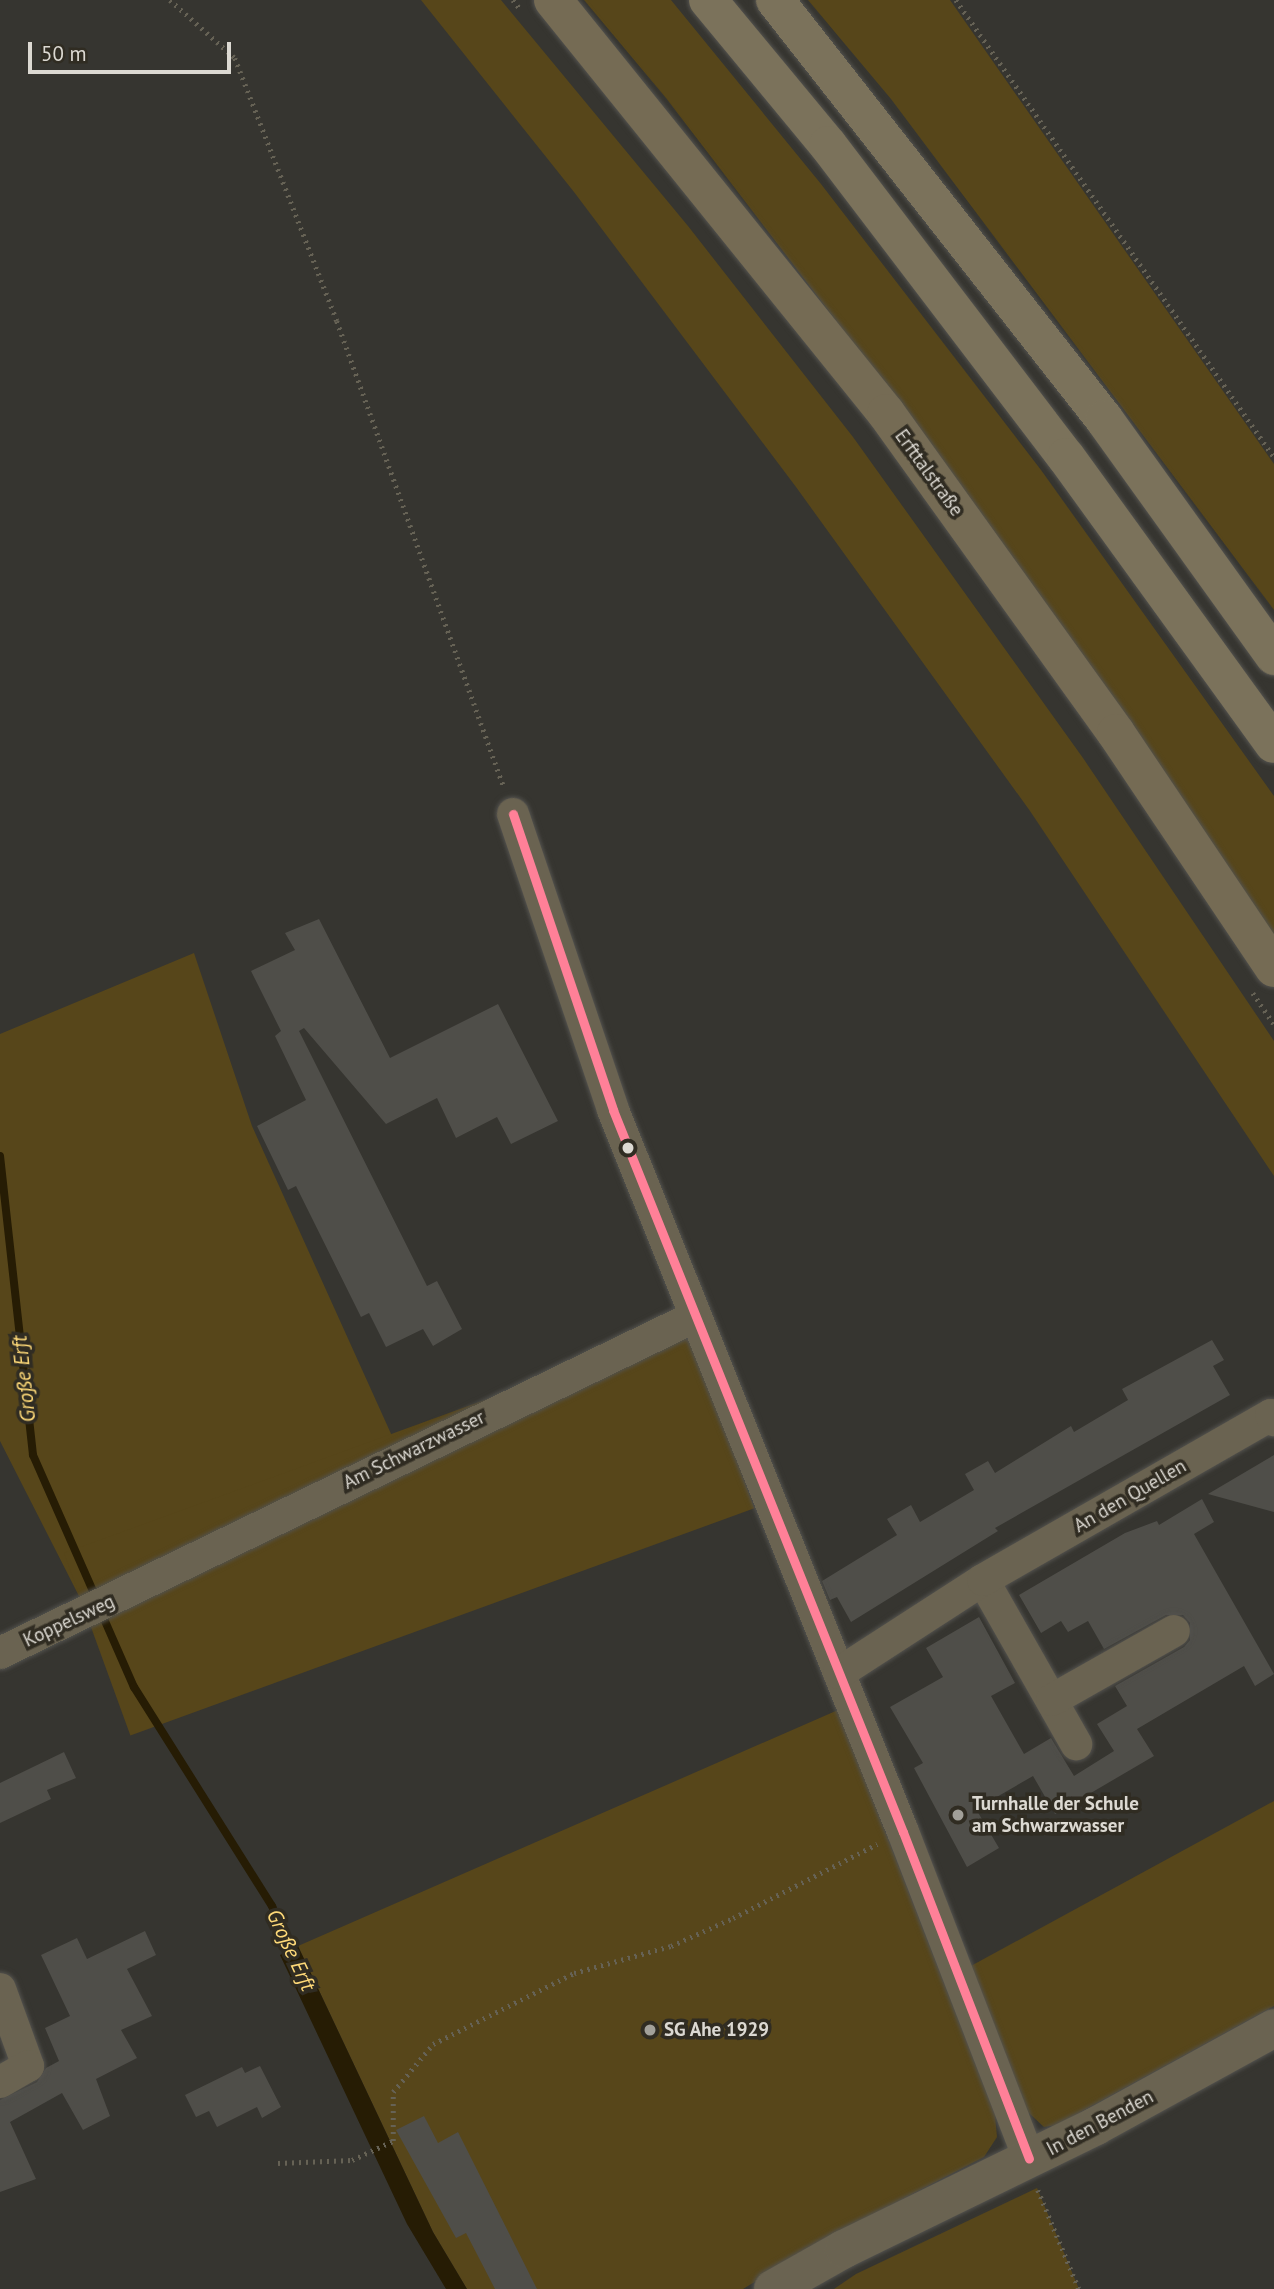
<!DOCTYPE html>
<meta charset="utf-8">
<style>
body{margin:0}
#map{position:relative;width:1274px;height:2289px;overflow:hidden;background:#363530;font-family:"PT Sans",sans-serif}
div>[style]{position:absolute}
.green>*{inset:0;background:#57461a;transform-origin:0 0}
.water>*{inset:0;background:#261c04}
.stream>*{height:8px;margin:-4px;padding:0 4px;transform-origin:4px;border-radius:4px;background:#261c04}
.building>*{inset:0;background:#4f4e49}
.path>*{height:4.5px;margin-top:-2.25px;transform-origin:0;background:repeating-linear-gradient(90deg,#666255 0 2px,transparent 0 7px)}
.roads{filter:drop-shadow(0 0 2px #53524e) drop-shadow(0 0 2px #53524e)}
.minor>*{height:32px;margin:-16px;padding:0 16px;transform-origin:16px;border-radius:16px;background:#6a6351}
.tertiary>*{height:38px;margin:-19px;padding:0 19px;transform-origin:19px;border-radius:19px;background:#6a6351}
.secondary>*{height:38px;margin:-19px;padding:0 19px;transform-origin:19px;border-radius:19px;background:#756b54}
.motorway>*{height:38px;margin:-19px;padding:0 19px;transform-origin:19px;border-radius:19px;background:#7b725b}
.bus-1>*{height:9px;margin:-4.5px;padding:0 4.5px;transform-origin:4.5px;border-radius:4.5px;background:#ff8098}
.dots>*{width:19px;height:19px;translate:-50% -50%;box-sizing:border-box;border:4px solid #302c22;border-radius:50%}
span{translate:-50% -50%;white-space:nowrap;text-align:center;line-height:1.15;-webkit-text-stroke:7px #302c22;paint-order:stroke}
.street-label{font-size:19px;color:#dcd9d2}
.poi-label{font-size:19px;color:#dcd9d2;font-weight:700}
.left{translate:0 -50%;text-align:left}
.water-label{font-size:21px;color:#fed978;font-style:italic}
.scale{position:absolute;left:28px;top:42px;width:203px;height:32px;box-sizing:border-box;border:4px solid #dcd9d2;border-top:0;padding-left:9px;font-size:21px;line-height:24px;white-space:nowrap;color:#dcd9d2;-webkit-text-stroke:5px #302c22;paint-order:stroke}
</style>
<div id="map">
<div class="green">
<i style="clip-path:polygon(421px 0,501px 0,688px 226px,853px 437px,1083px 758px,1274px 1041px,1274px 1176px,1030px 811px,796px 487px,574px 192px)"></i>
<i style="clip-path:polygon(584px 0,671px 0,821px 184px,1041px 470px,1274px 796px,1274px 939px,902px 407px,666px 98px)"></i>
<i style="clip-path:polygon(808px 0,950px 0,1274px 464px,1274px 610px,891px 99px)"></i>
<i style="clip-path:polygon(194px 953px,252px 1126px,397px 1447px,80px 1598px,0 1441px,0 1034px)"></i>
<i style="left:688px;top:1326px;width:194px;height:664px;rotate:70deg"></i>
<i style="clip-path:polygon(838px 1710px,995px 2115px,997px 2137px,984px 2157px,829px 2237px,743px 2289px,467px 2289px,433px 2232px,298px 1946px)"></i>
<i style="clip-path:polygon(1274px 1801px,1274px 2006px,1057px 2125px,1044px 2127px,1018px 2103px,969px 1967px)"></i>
<i style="clip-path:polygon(1037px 2188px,1079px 2289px,834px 2289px,856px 2274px)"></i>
</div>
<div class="water">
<i style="clip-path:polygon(298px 1946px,433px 2232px,467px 2289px,446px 2289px,407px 2224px,280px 1955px)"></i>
</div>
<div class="stream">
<i style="left:0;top:1156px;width:301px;rotate:83.7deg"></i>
<i style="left:33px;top:1455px;width:158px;rotate:66.2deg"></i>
<i style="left:101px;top:1612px;width:82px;rotate:66.3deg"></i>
<i style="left:134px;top:1687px;width:259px;rotate:57.8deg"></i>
<i style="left:272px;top:1906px;width:56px;rotate:67.1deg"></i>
</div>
<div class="building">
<i style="clip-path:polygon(319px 919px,390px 1058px,498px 1004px,558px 1121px,511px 1144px,497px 1117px,456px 1138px,437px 1098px,386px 1124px,304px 1028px,299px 1031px,427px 1286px,437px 1281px,462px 1329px,433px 1346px,423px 1329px,386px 1347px,369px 1313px,361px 1317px,296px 1186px,288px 1190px,257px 1126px,306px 1100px,275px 1036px,281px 1031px,251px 971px,295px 950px,285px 933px)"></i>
<i style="clip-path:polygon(1212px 1340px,1224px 1360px,1213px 1366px,1230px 1395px,995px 1528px,998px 1531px,851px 1622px,837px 1597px,830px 1600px,822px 1581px,897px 1535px,887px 1519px,911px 1505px,920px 1522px,974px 1490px,965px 1474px,988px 1461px,995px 1473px,1071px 1426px,1074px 1432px,1128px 1400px,1122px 1389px)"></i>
<i style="clip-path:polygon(1274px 1455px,1274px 1512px,1208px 1494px)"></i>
<i style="clip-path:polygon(1202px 1499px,1214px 1522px,1194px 1534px,1274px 1674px,1255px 1686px,1244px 1666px,1137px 1729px,1154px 1756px,1055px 1814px,1033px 1776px,976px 1809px,999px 1848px,967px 1867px,914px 1768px,923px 1763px,890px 1707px,943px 1677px,926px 1648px,979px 1617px,1015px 1683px,991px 1696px,1024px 1754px,1051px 1738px,1074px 1776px,1114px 1751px,1097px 1724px,1127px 1706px,1115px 1686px,1184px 1647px,1190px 1640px,1190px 1623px,1183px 1615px,1166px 1615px,1104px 1649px,1088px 1621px,1068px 1632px,1061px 1621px,1041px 1633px,1019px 1595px,1125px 1533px,1157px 1521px,1159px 1525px)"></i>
<i style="clip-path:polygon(64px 1752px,76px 1778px,47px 1790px,51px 1799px,0 1823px,0 1783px)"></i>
<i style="clip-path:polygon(145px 1931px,156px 1955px,127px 1969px,152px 2016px,121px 2030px,137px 2058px,96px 2079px,110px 2116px,83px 2130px,62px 2093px,10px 2122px,36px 2179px,0 2192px,0 2100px,37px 2082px,46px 2068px,59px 2061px,45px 2028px,70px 2016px,41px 1955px,77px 1938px,87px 1959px)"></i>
<i style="clip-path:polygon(260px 2066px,281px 2107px,262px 2118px,257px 2107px,217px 2127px,209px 2111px,196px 2117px,185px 2095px,242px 2067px,245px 2073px)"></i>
<i style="clip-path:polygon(424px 2116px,438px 2143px,458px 2132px,537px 2289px,495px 2289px,466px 2233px,456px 2238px,396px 2130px)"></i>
</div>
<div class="path">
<i style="left:170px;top:0;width:87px;rotate:41.7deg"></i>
<i style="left:235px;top:58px;width:282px;rotate:68.8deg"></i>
<i style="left:337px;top:321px;width:495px;rotate:70.3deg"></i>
<i style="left:513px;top:0;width:13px;rotate:51deg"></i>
<i style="left:956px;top:0;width:557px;rotate:55.17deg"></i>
<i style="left:1253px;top:993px;width:37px;rotate:56deg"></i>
<i style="left:278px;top:2163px;width:74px;rotate:-2.3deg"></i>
<i style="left:352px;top:2160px;width:45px;rotate:-24.9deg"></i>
<i style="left:393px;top:2141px;width:49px;rotate:-90deg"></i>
<i style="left:393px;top:2092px;width:62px;rotate:-50.2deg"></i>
<i style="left:433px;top:2044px;width:158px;rotate:-26.7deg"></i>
<i style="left:574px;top:1973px;width:101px;rotate:-15.6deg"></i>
<i style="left:671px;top:1946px;width:68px;rotate:-24.3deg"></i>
<i style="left:733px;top:1918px;width:162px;rotate:-27.2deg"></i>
<i style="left:1038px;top:2190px;width:107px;rotate:67.5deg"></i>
</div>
<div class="roads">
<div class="minor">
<i style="left:513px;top:814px;width:312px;rotate:71.3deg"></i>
<i style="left:613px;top:1110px;width:778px;rotate:68.12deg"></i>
<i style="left:903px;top:1832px;width:350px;rotate:68.9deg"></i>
<i style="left:983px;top:1580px;width:189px;rotate:60.4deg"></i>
<i style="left:0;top:1653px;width:771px;rotate:-25.83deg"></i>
<i style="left:839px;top:1673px;width:171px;rotate:-32.9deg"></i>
<i style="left:983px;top:1580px;width:332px;rotate:-29.8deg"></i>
<i style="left:1271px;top:1415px;width:6px;rotate:59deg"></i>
<i style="left:1052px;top:1700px;width:140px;rotate:-29.5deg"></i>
<i style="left:0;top:1989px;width:82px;rotate:70deg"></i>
<i style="left:28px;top:2066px;width:32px;rotate:150deg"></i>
</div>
<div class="tertiary">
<i style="left:773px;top:2289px;width:81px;rotate:-29.4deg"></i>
<i style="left:844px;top:2249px;width:280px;rotate:-26deg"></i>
<i style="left:1096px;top:2126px;width:203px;rotate:-28.8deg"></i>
</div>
<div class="secondary">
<i style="left:553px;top:0;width:531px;rotate:51.12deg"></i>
<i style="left:886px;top:413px;width:394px;rotate:54.3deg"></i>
<i style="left:1116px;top:733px;width:283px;rotate:56.1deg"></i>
</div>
<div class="motorway">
<i style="left:708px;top:0;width:188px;rotate:50.4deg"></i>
<i style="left:828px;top:145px;width:392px;rotate:52.7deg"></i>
<i style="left:1066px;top:457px;width:354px;rotate:54.1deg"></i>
<i style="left:775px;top:0;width:533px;rotate:51.86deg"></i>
<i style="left:1104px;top:419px;width:292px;rotate:54.3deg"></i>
</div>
</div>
<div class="bus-1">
<i style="left:513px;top:814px;width:312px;rotate:71.3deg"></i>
<i style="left:613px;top:1110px;width:778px;rotate:68.12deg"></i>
<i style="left:903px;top:1832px;width:350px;rotate:68.9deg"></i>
</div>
<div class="dots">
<i style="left:628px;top:1148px;background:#dcd9d2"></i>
<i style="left:958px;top:1815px;background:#a2a099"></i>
<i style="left:650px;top:2030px;background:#a2a099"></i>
</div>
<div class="street-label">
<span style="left:929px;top:473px;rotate:54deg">Erfttalstraße</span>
<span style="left:414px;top:1450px;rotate:-26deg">Am Schwarzwasser</span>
<span style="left:1130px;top:1496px;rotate:-30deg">An den Quellen</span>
<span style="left:69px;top:1621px;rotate:-25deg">Koppelsweg</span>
<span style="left:1100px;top:2123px;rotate:-28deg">In den Benden</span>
</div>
<div class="poi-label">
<span class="left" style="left:972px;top:1815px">Turnhalle der Schule<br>am Schwarzwasser</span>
<span class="left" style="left:664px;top:2030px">SG Ahe 1929</span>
</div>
<div class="water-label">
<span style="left:24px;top:1379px;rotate:-96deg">Große Erft</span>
<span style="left:291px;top:1950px;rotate:65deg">Große Erft</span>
</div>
<div class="scale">50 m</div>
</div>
